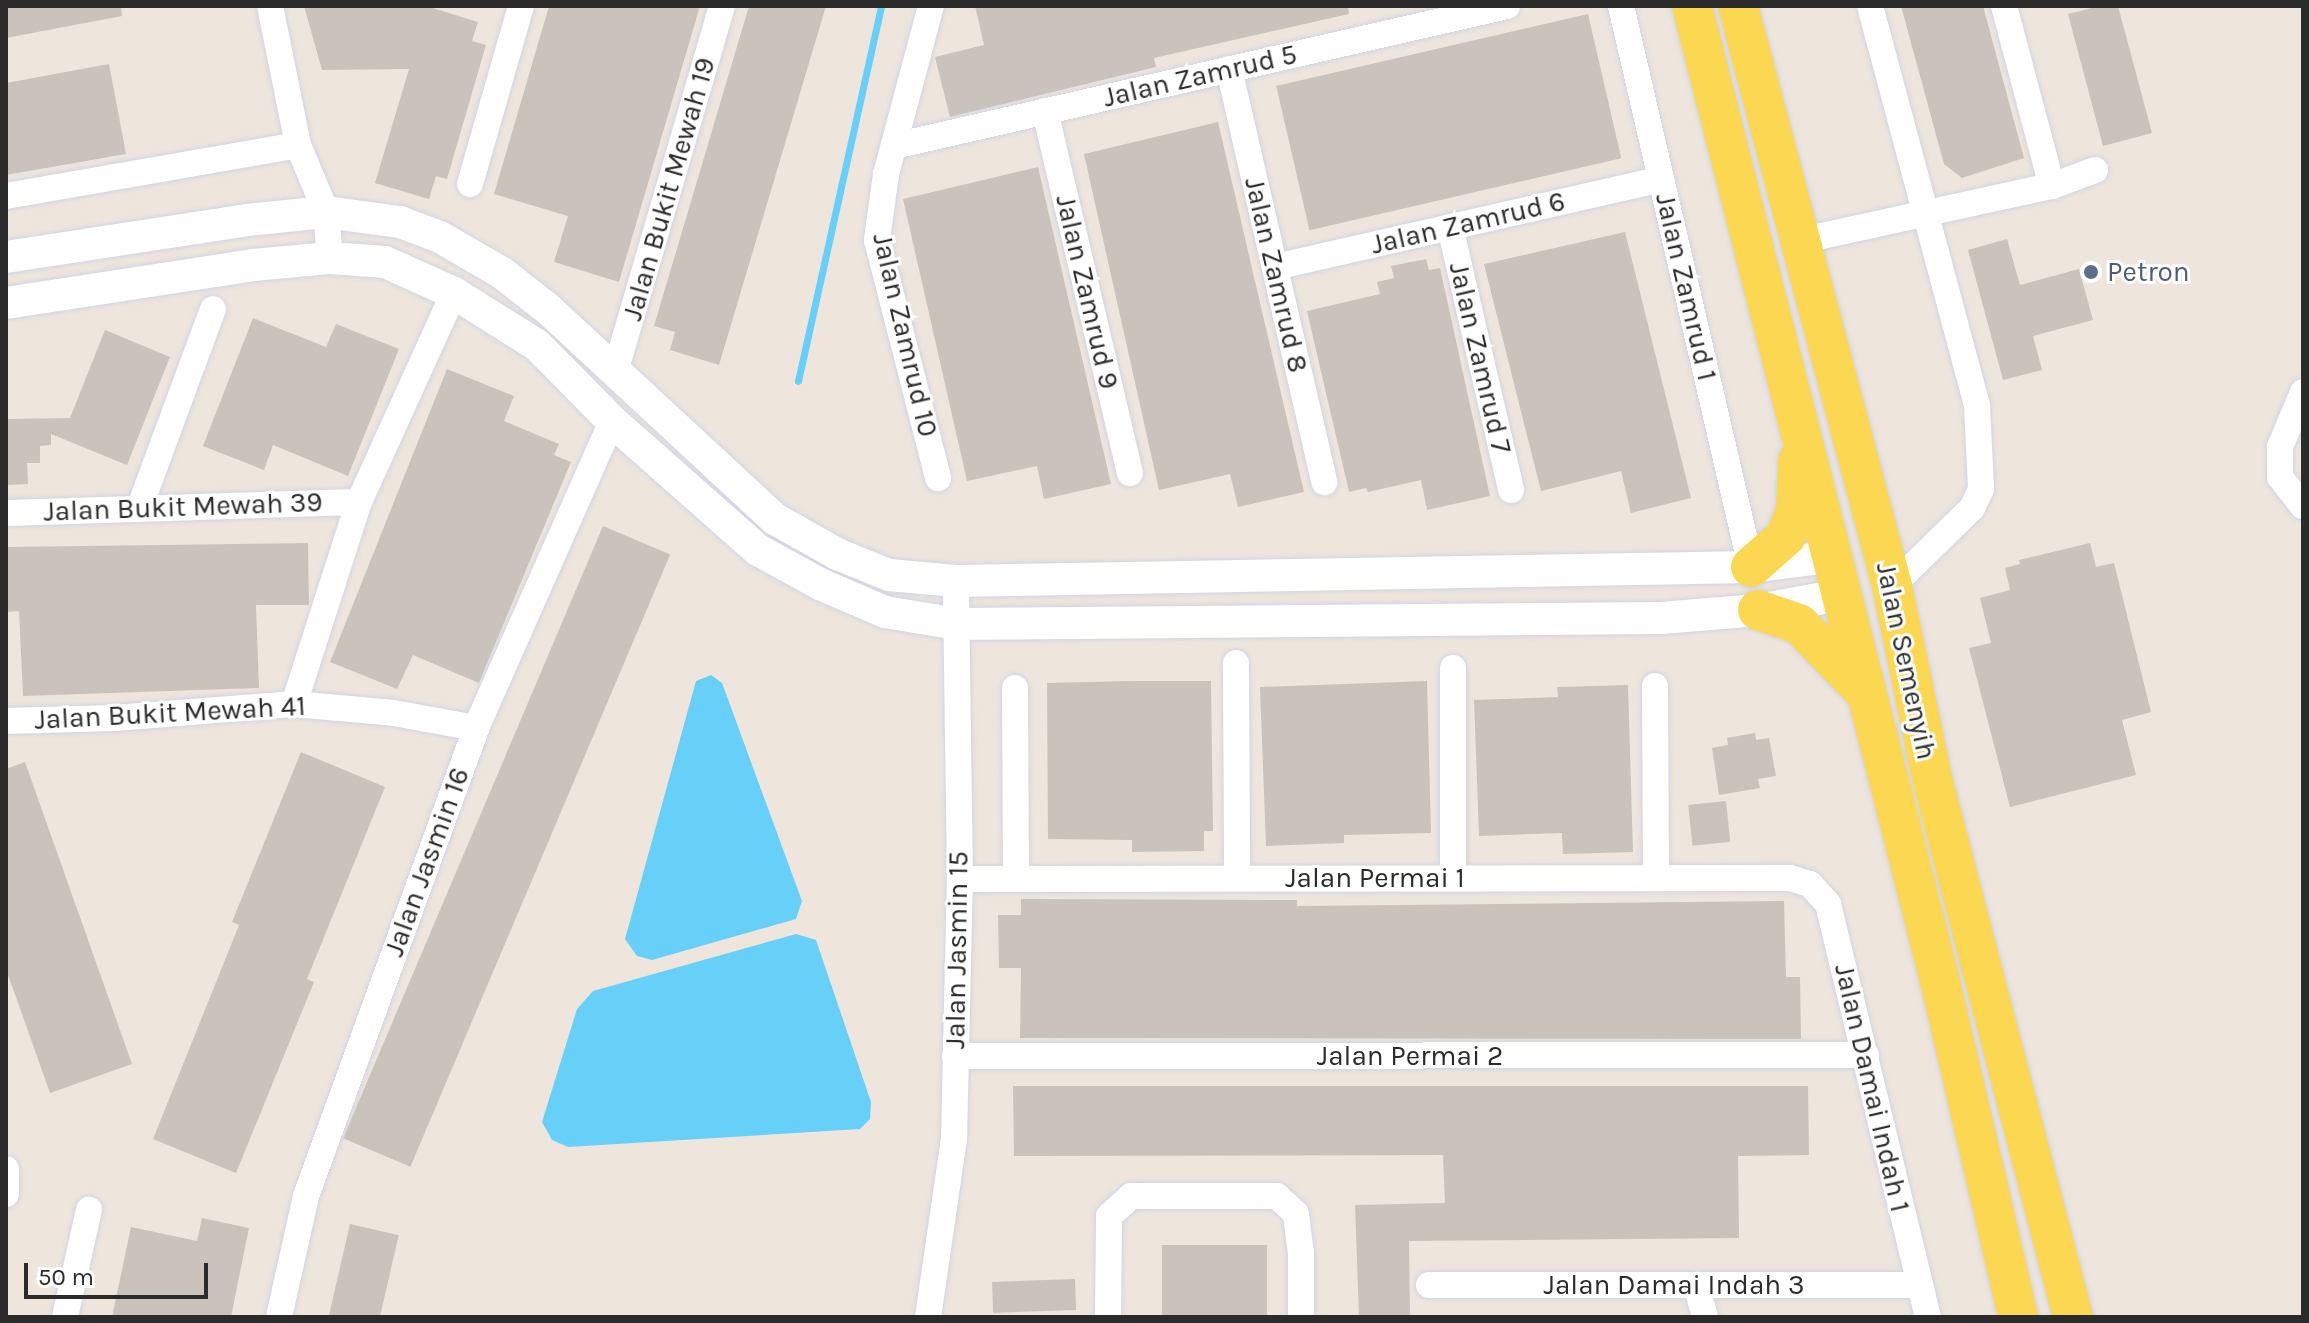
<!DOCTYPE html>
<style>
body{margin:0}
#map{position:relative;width:2309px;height:1323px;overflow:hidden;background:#eee6dc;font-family:Karla,sans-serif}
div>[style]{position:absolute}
.water>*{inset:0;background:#66d0f9}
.stream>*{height:7px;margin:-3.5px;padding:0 3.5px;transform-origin:3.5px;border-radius:3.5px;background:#66d0f9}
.building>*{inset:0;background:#c9c3bb;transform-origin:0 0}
.roads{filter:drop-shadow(0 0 2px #d1d4e5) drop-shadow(0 0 2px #d1d4e5)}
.minor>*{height:26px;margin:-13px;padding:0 13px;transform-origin:13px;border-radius:13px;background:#fff}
.tertiary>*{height:32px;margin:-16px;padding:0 16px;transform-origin:16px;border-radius:16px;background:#fff}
.primary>*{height:40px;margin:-20px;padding:0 20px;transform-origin:20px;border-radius:20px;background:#fcd752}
.dots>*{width:22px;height:22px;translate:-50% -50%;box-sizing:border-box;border:4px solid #fff;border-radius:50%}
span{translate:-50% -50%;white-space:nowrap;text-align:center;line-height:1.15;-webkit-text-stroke:6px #fff;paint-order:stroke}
.street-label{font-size:28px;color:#2b2b2b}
.service-label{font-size:28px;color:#4e5e75}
.left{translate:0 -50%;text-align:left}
.frame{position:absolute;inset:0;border:8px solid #2b2b2b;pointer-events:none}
.scale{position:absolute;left:24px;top:1263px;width:184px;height:36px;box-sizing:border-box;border:4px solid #2b2b2b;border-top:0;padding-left:10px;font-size:24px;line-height:28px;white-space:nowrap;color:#2b2b2b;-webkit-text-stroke:6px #fff;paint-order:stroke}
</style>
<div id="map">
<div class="water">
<i style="clip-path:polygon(711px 675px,722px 683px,802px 901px,796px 919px,652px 960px,637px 956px,625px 939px,696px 681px)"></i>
<i style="clip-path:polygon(796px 934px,816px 940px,871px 1102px,870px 1119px,860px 1129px,568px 1147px,552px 1140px,542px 1122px,577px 1009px,593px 991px)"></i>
</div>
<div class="stream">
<i style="left:798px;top:381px;width:384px;rotate:-77.5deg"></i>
</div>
<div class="building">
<i style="clip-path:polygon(6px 6px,121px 6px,122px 16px,6px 38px)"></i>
<i style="clip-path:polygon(304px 6px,426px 6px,478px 22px,472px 41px,486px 45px,447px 179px,436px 176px,429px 199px,375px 183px,409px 69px,322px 70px)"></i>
<i style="clip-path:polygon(549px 6px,700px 6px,619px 282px,554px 262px,568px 216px,494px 194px)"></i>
<i style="clip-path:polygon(749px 6px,826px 6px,719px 365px,670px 350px,675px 332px,654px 326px)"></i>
<i style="clip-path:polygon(975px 6px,1348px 6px,1349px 14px,1154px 58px,1156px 67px,950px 117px,935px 57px,984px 45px)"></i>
<i style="clip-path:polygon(1901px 6px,1983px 6px,2024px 158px,1962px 178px,1944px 164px)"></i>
<i style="clip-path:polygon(2100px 6px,2118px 6px,2152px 133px,2103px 146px,2068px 14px)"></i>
<i style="left:1588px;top:14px;width:148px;height:320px;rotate:77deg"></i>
<i style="clip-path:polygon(109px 64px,126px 154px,6px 175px,6px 83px)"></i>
<i style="clip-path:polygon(1218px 122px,1304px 492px,1238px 507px,1230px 474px,1159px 490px,1084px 154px)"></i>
<i style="clip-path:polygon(1038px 167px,1111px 484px,1044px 499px,1037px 466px,967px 481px,903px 199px)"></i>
<i style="clip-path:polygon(1625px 232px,1691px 498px,1631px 513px,1621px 471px,1541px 491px,1484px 264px)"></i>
<i style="clip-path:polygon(2007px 239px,2020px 285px,2079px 269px,2093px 320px,2033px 336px,2042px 370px,2003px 380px,1968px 250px)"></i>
<i style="clip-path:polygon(1426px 259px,1429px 270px,1440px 268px,1490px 496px,1427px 510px,1421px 480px,1368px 492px,1366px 488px,1349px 492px,1307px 311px,1380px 294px,1377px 282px,1394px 278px,1391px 266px)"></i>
<i style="clip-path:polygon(253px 318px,326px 347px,336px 324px,399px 349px,348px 476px,273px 445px,264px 470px,203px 446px)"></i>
<i style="clip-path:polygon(105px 330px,170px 357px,127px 465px,51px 434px,51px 445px,40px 446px,40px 463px,27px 463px,28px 484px,6px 485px,6px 419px,70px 418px)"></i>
<i style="clip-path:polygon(447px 369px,514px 396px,504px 421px,559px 444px,554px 455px,571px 462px,479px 683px,413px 655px,397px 689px,330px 662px)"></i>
<i style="left:603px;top:526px;width:73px;height:665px;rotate:23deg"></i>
<i style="clip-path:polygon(308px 543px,309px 605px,256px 605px,259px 688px,23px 696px,19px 611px,6px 612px,6px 547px)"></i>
<i style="clip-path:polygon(2090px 543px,2096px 567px,2114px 563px,2151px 712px,2122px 720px,2136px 775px,2010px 807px,1969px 648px,1991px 643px,1980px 598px,2010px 590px,2005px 568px,2020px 564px,2019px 560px)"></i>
<i style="clip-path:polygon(1130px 681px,1211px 681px,1213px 831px,1204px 831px,1204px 851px,1132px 852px,1132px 840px,1048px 839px,1047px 683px)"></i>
<i style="clip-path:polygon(1427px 681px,1431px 833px,1344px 835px,1344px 843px,1266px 846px,1260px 687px)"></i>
<i style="clip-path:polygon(1628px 685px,1633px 852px,1563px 854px,1562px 833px,1479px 836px,1474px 700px,1558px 697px,1557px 687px)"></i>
<i style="clip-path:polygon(1755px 733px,1756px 740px,1769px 738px,1776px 776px,1758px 779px,1760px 788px,1719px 795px,1712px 748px,1728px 745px,1727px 738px)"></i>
<i style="clip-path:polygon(301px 752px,385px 787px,307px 979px,314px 982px,236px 1173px,153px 1139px,239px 925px,232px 922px)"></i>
<i style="clip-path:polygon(25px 762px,132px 1064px,50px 1093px,6px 969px,6px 769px)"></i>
<i style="left:1726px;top:801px;width:41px;height:38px;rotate:84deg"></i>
<i style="clip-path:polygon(1021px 899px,1297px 900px,1297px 906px,1784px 901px,1786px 977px,1800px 977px,1801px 1039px,1020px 1038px,1021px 968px,999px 968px,998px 915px,1021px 915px)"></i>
<i style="clip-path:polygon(1013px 1086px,1808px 1086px,1809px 1155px,1738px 1156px,1739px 1238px,1409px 1241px,1410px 1317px,1359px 1317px,1355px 1205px,1445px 1203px,1443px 1155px,1014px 1156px)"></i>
<i style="clip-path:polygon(202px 1218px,249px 1228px,231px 1317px,112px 1317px,131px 1227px,197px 1241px)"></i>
<i style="left:350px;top:1224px;width:50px;height:95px;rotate:13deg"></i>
<i style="left:1267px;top:1245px;width:72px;height:105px;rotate:90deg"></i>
<i style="left:1075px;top:1279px;width:31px;height:83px;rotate:88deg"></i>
</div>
<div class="roads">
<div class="minor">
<i style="left:270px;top:6px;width:142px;rotate:78.6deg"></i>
<i style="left:298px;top:145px;width:73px;rotate:67.3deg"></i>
<i style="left:326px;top:212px;width:46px;rotate:85deg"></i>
<i style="left:931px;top:6px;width:174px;rotate:105deg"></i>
<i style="left:886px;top:174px;width:67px;rotate:97.8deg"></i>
<i style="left:877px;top:240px;width:246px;rotate:75.6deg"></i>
<i style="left:1621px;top:6px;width:576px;rotate:76.95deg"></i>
<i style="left:1870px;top:6px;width:414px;rotate:75deg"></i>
<i style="left:1977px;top:406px;width:83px;rotate:87.2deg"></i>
<i style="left:1981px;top:489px;width:21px;rotate:115deg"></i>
<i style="left:1972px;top:508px;width:112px;rotate:135.7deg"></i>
<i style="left:2004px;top:6px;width:186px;rotate:75.1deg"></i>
<i style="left:1229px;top:69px;width:424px;rotate:77deg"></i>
<i style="left:1045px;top:111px;width:372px;rotate:76.8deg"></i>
<i style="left:894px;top:146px;width:629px;rotate:-12.86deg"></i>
<i style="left:470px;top:184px;width:185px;rotate:-74deg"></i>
<i style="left:6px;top:196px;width:296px;rotate:-9.9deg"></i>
<i style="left:1450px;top:227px;width:270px;rotate:76.9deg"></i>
<i style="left:1799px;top:241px;width:259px;rotate:-12.3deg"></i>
<i style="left:2052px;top:186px;width:46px;rotate:-20.4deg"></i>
<i style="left:1275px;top:267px;width:396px;rotate:-12.8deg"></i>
<i style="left:615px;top:372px;width:381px;rotate:-73.7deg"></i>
<i style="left:2303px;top:392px;width:60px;rotate:112.7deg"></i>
<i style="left:2280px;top:447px;width:30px;rotate:90deg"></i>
<i style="left:2280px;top:477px;width:37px;rotate:52deg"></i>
<i style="left:139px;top:509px;width:213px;rotate:-69.7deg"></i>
<i style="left:6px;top:513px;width:353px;rotate:-1.8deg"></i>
<i style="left:1236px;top:663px;width:215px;rotate:89.7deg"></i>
<i style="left:1453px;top:668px;width:210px;rotate:90deg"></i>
<i style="left:1655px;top:686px;width:192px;rotate:89.7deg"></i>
<i style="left:1015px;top:688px;width:191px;rotate:89.7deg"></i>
<i style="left:294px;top:704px;width:212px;rotate:-72.2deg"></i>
<i style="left:359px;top:502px;width:230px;rotate:-65.6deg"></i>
<i style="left:6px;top:721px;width:109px;rotate:-1.6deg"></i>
<i style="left:115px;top:718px;width:180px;rotate:-4.5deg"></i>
<i style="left:294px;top:704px;width:100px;rotate:5.1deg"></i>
<i style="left:394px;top:713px;width:83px;rotate:10.4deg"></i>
<i style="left:960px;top:879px;width:830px;rotate:-0.07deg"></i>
<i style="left:1790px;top:878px;width:21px;rotate:17deg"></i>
<i style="left:1810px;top:884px;width:27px;rotate:48deg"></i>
<i style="left:1828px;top:904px;width:425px;rotate:76.4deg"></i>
<i style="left:955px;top:1056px;width:911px;rotate:-0.06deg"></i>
<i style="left:6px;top:1169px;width:25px;rotate:90deg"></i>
<i style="left:1429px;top:1285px;width:490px"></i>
<i style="left:1696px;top:1285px;width:33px;rotate:74deg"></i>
<i style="left:65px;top:1317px;width:110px;rotate:-77.4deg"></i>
<i style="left:279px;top:1317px;width:124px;rotate:-77.4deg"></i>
<i style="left:306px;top:1196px;width:498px;rotate:-70deg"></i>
<i style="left:476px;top:728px;width:336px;rotate:-66.1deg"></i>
<i style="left:928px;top:1317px;width:180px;rotate:-81.7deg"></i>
<i style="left:954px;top:1139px;width:260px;rotate:-88.7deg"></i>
<i style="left:960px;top:879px;width:298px;rotate:-90.8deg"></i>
<i style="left:1108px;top:1317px;width:101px;rotate:-89.4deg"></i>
<i style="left:1109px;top:1216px;width:30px;rotate:-42deg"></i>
<i style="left:1131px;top:1196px;width:146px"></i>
<i style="left:1277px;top:1196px;width:26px;rotate:43deg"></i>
<i style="left:1296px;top:1214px;width:38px;rotate:83deg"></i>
<i style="left:1301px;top:1252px;width:65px;rotate:90deg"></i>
</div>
<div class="tertiary">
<i style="left:6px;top:257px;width:244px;rotate:-8.7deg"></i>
<i style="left:247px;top:220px;width:79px;rotate:-5.8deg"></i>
<i style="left:326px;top:212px;width:75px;rotate:7.7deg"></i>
<i style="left:400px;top:222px;width:43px;rotate:20.6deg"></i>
<i style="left:440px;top:237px;width:72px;rotate:30.1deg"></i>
<i style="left:502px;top:273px;width:57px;rotate:37.9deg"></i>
<i style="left:547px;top:308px;width:311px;rotate:42.8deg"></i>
<i style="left:775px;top:519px;width:71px;rotate:29.4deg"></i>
<i style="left:837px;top:554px;width:56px;rotate:22deg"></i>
<i style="left:889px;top:575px;width:67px;rotate:5.1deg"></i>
<i style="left:956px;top:581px;width:795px;rotate:-1.01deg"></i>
<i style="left:1751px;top:567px;width:84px;rotate:-7.5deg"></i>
<i style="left:6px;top:303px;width:250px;rotate:-8.7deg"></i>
<i style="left:253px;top:265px;width:77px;rotate:-5.2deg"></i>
<i style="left:330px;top:258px;width:55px;rotate:4.2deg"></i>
<i style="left:385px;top:262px;width:76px;rotate:24.2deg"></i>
<i style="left:454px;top:293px;width:98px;rotate:32.1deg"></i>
<i style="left:537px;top:345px;width:107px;rotate:45.4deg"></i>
<i style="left:612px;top:421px;width:195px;rotate:41.5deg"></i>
<i style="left:758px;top:550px;width:71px;rotate:28.7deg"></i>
<i style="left:820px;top:584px;width:71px;rotate:23.3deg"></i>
<i style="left:885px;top:612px;width:73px;rotate:9.5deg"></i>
<i style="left:957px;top:624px;width:704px;rotate:-0.49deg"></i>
<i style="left:1661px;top:618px;width:97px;rotate:-4.7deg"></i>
<i style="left:1758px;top:610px;width:83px;rotate:-10.4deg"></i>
</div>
<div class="primary">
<i style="left:1692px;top:6px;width:1006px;rotate:75.73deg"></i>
<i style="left:1940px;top:981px;width:345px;rotate:76.9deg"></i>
<i style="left:1738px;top:6px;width:600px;rotate:75.13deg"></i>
<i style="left:1892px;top:586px;width:196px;rotate:78.2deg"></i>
<i style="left:1932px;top:778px;width:557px;rotate:75.34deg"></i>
<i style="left:1751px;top:567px;width:47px;rotate:-41.5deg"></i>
<i style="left:1786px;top:536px;width:28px;rotate:-69deg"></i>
<i style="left:1796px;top:510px;width:49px;rotate:-87.7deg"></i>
<i style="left:1758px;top:610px;width:43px;rotate:18.9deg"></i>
<i style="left:1799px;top:624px;width:92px;rotate:45.9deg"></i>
</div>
</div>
<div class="dots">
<i style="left:2091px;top:272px;background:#5c6f8a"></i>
</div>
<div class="street-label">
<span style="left:1200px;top:76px;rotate:-13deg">Jalan Zamrud 5</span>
<span style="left:669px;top:189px;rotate:-74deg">Jalan Bukit Mewah 19</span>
<span style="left:1468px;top:223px;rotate:-13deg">Jalan Zamrud 6</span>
<span style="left:1276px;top:275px;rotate:77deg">Jalan Zamrud 8</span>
<span style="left:1686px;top:287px;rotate:77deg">Jalan Zamrud 1</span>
<span style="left:1087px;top:292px;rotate:77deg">Jalan Zamrud 9</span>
<span style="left:905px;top:335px;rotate:77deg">Jalan Zamrud 10</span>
<span style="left:1480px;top:358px;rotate:77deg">Jalan Zamrud 7</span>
<span style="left:183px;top:507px;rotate:-2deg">Jalan Bukit Mewah 39</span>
<span style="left:1906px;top:661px;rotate:78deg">Jalan Semenyih</span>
<span style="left:170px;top:713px;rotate:-3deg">Jalan Bukit Mewah 41</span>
<span style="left:427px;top:862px;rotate:-70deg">Jalan Jasmin 16</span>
<span style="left:1375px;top:878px">Jalan Permai 1</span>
<span style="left:957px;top:950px;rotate:-89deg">Jalan Jasmin 15</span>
<span style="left:1410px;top:1056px">Jalan Permai 2</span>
<span style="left:1872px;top:1088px;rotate:77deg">Jalan Damai Indah 1</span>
<span style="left:1674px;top:1285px">Jalan Damai Indah 3</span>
</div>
<div class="service-label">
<span class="left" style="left:2107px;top:272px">Petron</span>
</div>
<div class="frame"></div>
<div class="scale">50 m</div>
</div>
